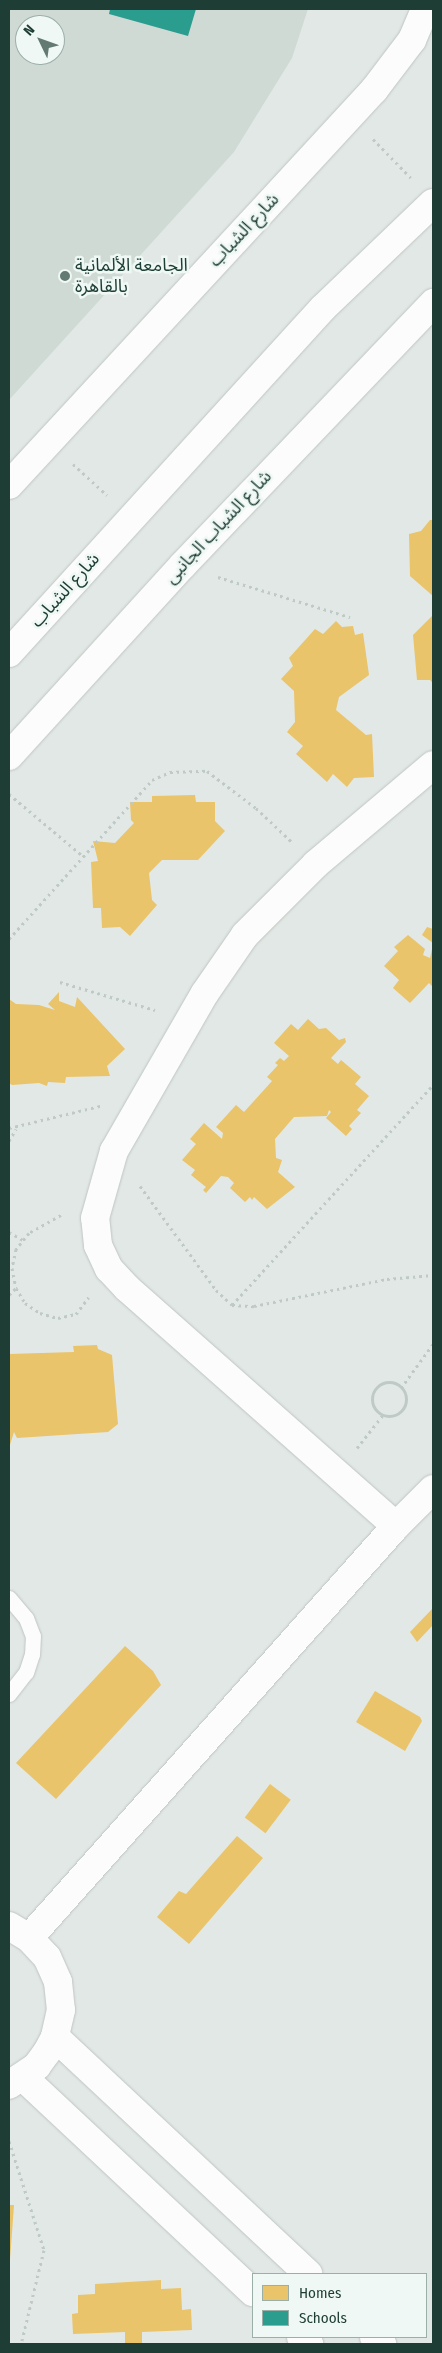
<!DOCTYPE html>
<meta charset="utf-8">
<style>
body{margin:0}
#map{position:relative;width:442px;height:2353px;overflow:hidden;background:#e2e8e5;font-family:"Fira Sans Condensed","Noto Sans Arabic",sans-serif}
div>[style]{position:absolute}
.built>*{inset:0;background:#cfdad5}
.homes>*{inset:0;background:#e9c46a;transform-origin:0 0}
.schools>*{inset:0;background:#2a9d8f}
.path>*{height:3px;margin-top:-1.5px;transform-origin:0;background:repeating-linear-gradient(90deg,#bfcac6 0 2.5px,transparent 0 6.5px)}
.path>.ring{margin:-1.5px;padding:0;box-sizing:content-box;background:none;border:3px solid #bfcac6;border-radius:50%}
.roads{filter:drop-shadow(0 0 1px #bfc5c2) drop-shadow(0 0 1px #bfc5c2)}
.service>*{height:15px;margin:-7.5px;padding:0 7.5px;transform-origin:7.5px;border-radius:7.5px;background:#fbfcfb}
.minor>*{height:28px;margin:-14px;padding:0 14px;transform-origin:14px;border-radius:14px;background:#fbfcfb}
.tertiary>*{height:28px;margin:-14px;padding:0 14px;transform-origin:14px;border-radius:14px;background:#fbfcfb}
.secondary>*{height:28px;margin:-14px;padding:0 14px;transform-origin:14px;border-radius:14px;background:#fbfcfb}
.dots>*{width:14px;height:14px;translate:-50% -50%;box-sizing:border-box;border:2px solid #eff8f4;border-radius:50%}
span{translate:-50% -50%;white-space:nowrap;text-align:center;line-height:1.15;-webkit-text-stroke:5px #eff8f4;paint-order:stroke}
.street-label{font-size:18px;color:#1e3e35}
.poi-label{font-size:18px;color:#1e3e35}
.left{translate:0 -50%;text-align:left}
.frame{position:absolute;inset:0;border:10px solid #1e3e35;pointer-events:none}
.legend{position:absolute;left:252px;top:2273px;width:175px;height:65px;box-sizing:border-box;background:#eff8f4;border:1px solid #9baea8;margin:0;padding:6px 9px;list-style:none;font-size:15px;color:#1e3e35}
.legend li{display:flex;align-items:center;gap:10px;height:25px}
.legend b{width:25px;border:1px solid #9baea8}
.north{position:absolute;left:15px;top:15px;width:50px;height:50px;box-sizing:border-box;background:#eff8f4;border:1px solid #9baea8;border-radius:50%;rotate:312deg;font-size:14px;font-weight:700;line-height:20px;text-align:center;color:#1e3e35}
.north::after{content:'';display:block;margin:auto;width:18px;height:22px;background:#637a73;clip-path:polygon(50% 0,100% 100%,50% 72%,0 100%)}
</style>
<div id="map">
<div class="built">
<i style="clip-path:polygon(evenodd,9px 9px,308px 9px,292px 58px,234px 152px,9px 400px,9px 9px,25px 25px,55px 25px,55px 55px,25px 55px,25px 25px)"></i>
</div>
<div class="homes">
<i style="clip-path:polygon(430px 520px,433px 520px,433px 596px,410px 576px,409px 534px,421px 531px)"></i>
<i style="clip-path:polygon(433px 615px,433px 683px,430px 680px,417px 680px,413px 635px)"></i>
<i style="clip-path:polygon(336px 621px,342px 627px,353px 626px,355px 635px,363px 633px,369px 675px,339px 697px,336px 710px,366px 735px,372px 734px,374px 777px,354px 778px,347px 787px,333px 774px,327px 782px,296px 754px,303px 746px,287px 732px,295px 722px,294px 691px,281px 679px,293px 666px,289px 658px,315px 629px,323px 634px)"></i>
<i style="clip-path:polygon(195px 795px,196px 802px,215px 802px,215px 821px,225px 831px,198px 860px,162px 860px,149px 873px,152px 900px,157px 905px,130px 936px,120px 927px,102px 928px,101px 908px,93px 908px,91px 862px,98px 861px,93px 841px,115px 843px,134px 823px,131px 820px,130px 802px,152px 802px,152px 796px)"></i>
<i style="clip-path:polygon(427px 927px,433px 929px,433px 943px,422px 935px)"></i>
<i style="clip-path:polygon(408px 935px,425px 949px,423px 955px,430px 958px,433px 945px,433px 987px,429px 983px,410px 1003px,393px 988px,399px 980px,384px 966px,398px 951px,394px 947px)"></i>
<i style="clip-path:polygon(59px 992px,59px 1001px,75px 1007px,77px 997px,125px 1049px,107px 1066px,110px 1076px,66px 1077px,65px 1083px,48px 1082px,47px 1086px,39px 1083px,12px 1085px,9px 1083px,9px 999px,16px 1004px,39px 1005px,55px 1010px,48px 1004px)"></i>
<i style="clip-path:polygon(308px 1019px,319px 1029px,326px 1028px,339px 1040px,345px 1038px,346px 1042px,331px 1058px,338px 1064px,341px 1060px,361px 1077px,355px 1084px,369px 1096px,357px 1110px,361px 1113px,349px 1126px,352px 1129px,346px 1136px,326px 1118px,331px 1112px,329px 1110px,327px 1116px,294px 1117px,275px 1139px,276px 1158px,282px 1160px,278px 1172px,295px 1187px,267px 1209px,254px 1197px,252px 1200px,250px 1197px,245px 1202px,230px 1188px,234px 1183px,228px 1177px,221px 1176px,206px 1193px,203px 1190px,206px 1187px,191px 1175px,195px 1170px,182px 1160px,196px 1144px,190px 1139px,204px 1123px,222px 1139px,223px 1133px,216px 1127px,236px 1105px,244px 1112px,272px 1081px,267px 1077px,278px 1065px,275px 1063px,280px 1058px,284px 1061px,289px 1056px,274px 1043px,291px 1024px,298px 1030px)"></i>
<i style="clip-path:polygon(97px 1345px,98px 1349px,112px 1355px,118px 1424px,108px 1432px,17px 1438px,14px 1432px,9px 1448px,9px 1354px,74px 1352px,73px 1346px)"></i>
<i style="clip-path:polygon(433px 1608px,433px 1625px,417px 1642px,410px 1632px)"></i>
<i style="clip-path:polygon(125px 1646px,153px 1671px,161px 1685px,56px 1799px,16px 1763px)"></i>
<i style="clip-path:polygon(375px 1691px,420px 1717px,422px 1721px,405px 1751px,356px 1722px)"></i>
<i style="left:270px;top:1784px;width:26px;height:42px;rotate:37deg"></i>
<i style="clip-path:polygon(237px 1836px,263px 1858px,189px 1944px,157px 1917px,179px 1891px,186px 1894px)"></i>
<i style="clip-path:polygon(9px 2205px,14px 2205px,10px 2260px,9px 2260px)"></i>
<i style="clip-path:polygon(161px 2280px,161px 2289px,181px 2288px,182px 2310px,191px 2309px,192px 2330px,142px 2332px,142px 2344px,125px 2344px,125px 2332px,73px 2334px,72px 2314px,78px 2313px,78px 2295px,95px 2294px,95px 2284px)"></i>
</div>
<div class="schools">
<i style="clip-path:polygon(110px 9px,196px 9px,188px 36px,109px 14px)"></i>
</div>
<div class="path">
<i style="left:373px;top:139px;width:54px;rotate:45.7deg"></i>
<i style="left:73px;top:464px;width:46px;rotate:42.4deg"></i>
<i style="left:218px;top:577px;width:138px;rotate:16.9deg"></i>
<i style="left:9px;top:794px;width:97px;rotate:40deg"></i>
<i style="left:9px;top:939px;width:214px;rotate:-48deg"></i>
<i style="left:152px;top:780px;width:20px;rotate:-24deg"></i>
<i style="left:170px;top:772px;width:37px;rotate:-2deg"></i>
<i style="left:207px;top:771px;width:61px;rotate:37.1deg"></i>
<i style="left:256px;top:808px;width:50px;rotate:43.4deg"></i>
<i style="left:60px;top:982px;width:99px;rotate:16.4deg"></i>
<i style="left:9px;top:1128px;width:94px;rotate:-13.6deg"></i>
<i style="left:9px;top:1141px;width:14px;rotate:-60deg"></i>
<i style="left:140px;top:1186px;width:129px;rotate:53.8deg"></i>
<i style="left:216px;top:1290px;width:22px;rotate:43deg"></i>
<i style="left:232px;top:1305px;width:22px;rotate:3deg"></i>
<i style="left:254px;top:1306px;width:136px;rotate:-11.5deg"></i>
<i style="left:387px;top:1279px;width:46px;rotate:-5deg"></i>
<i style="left:61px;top:1215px;width:37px;rotate:151deg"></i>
<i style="left:29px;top:1233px;width:21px;rotate:129deg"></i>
<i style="left:16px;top:1249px;width:19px;rotate:102deg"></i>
<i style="left:12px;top:1268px;width:20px;rotate:79deg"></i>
<i style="left:16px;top:1288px;width:17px;rotate:59deg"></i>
<i style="left:25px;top:1303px;width:18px;rotate:34deg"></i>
<i style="left:40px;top:1313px;width:19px;rotate:16deg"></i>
<i style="left:58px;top:1318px;width:18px;rotate:-13deg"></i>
<i style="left:76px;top:1314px;width:21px;rotate:-53deg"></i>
<i style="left:9px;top:1232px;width:16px;rotate:30deg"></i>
<i style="left:9px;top:1295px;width:10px;rotate:-45deg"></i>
<i style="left:232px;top:1305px;width:298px;rotate:-47.6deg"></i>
<i class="ring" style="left:372px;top:1382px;width:31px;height:31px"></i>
<i style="left:401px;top:1388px;width:54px;rotate:-54deg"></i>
<i style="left:357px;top:1448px;width:42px;rotate:-51.8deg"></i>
<i style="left:9px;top:2141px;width:114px;rotate:72.2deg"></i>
<i style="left:44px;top:2250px;width:97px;rotate:103.7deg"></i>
</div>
<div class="roads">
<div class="service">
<i style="left:9px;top:1598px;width:26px;rotate:50deg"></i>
<i style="left:26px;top:1618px;width:19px;rotate:69deg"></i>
<i style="left:33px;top:1636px;width:18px;rotate:93deg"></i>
<i style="left:32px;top:1654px;width:19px;rotate:108deg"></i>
<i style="left:26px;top:1672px;width:28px;rotate:128deg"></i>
</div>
<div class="minor">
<i style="left:396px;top:1526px;width:359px;rotate:-138.5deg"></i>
<i style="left:127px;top:1288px;width:26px;rotate:-133deg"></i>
<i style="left:109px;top:1269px;width:26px;rotate:-115deg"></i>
<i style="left:98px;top:1245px;width:27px;rotate:-96deg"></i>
<i style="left:95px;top:1218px;width:70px;rotate:-74.2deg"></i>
<i style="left:114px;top:1151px;width:182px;rotate:-60.1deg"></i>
<i style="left:205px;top:993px;width:70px;rotate:-55.4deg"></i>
<i style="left:245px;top:935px;width:100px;rotate:-45deg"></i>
<i style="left:316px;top:864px;width:153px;rotate:-40.2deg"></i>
<i style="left:9px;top:1926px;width:23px;rotate:31deg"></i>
<i style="left:29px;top:1938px;width:26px;rotate:47deg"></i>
<i style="left:47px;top:1957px;width:27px;rotate:66deg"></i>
<i style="left:58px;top:1982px;width:28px;rotate:84deg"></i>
<i style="left:61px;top:2010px;width:28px;rotate:103deg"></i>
<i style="left:55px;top:2037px;width:17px;rotate:118deg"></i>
<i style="left:47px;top:2052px;width:17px;rotate:126deg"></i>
<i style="left:37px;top:2066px;width:34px;rotate:146deg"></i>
<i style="left:29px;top:1938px;width:552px;rotate:-48.31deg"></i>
<i style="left:396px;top:1526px;width:52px;rotate:-45deg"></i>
<i style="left:55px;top:2037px;width:347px;rotate:43.1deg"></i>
<i style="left:23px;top:2077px;width:315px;rotate:43.1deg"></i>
<i style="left:301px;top:2337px;width:11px;rotate:41deg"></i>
<i style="left:374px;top:2337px;width:11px;rotate:41deg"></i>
</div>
<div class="tertiary">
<i style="left:9px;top:756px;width:257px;rotate:-47.7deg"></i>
<i style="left:182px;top:566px;width:364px;rotate:-46.3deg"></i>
</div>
<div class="secondary">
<i style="left:9px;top:485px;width:538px;rotate:-47.26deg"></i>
<i style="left:374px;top:90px;width:63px;rotate:-52.8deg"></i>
<i style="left:412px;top:40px;width:34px;rotate:-67deg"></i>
<i style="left:9px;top:653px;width:466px;rotate:-47.7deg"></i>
<i style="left:323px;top:308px;width:152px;rotate:-43.7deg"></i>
</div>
</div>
<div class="dots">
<i style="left:65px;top:276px;background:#637a73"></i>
</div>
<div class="street-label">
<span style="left:244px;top:230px;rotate:-47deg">شارع الشباب</span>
<span style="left:218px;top:527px;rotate:-47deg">شارع الشباب الجانبى</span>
<span style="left:65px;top:590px;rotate:-48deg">شارع الشباب</span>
</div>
<div class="poi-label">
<span class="left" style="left:75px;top:276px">الجامعة الألمانية<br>بالقاهرة</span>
</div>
<div class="frame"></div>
<ul class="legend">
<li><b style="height:14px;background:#e9c46a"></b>Homes</li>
<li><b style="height:14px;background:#2a9d8f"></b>Schools</li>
</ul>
<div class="north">N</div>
</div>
